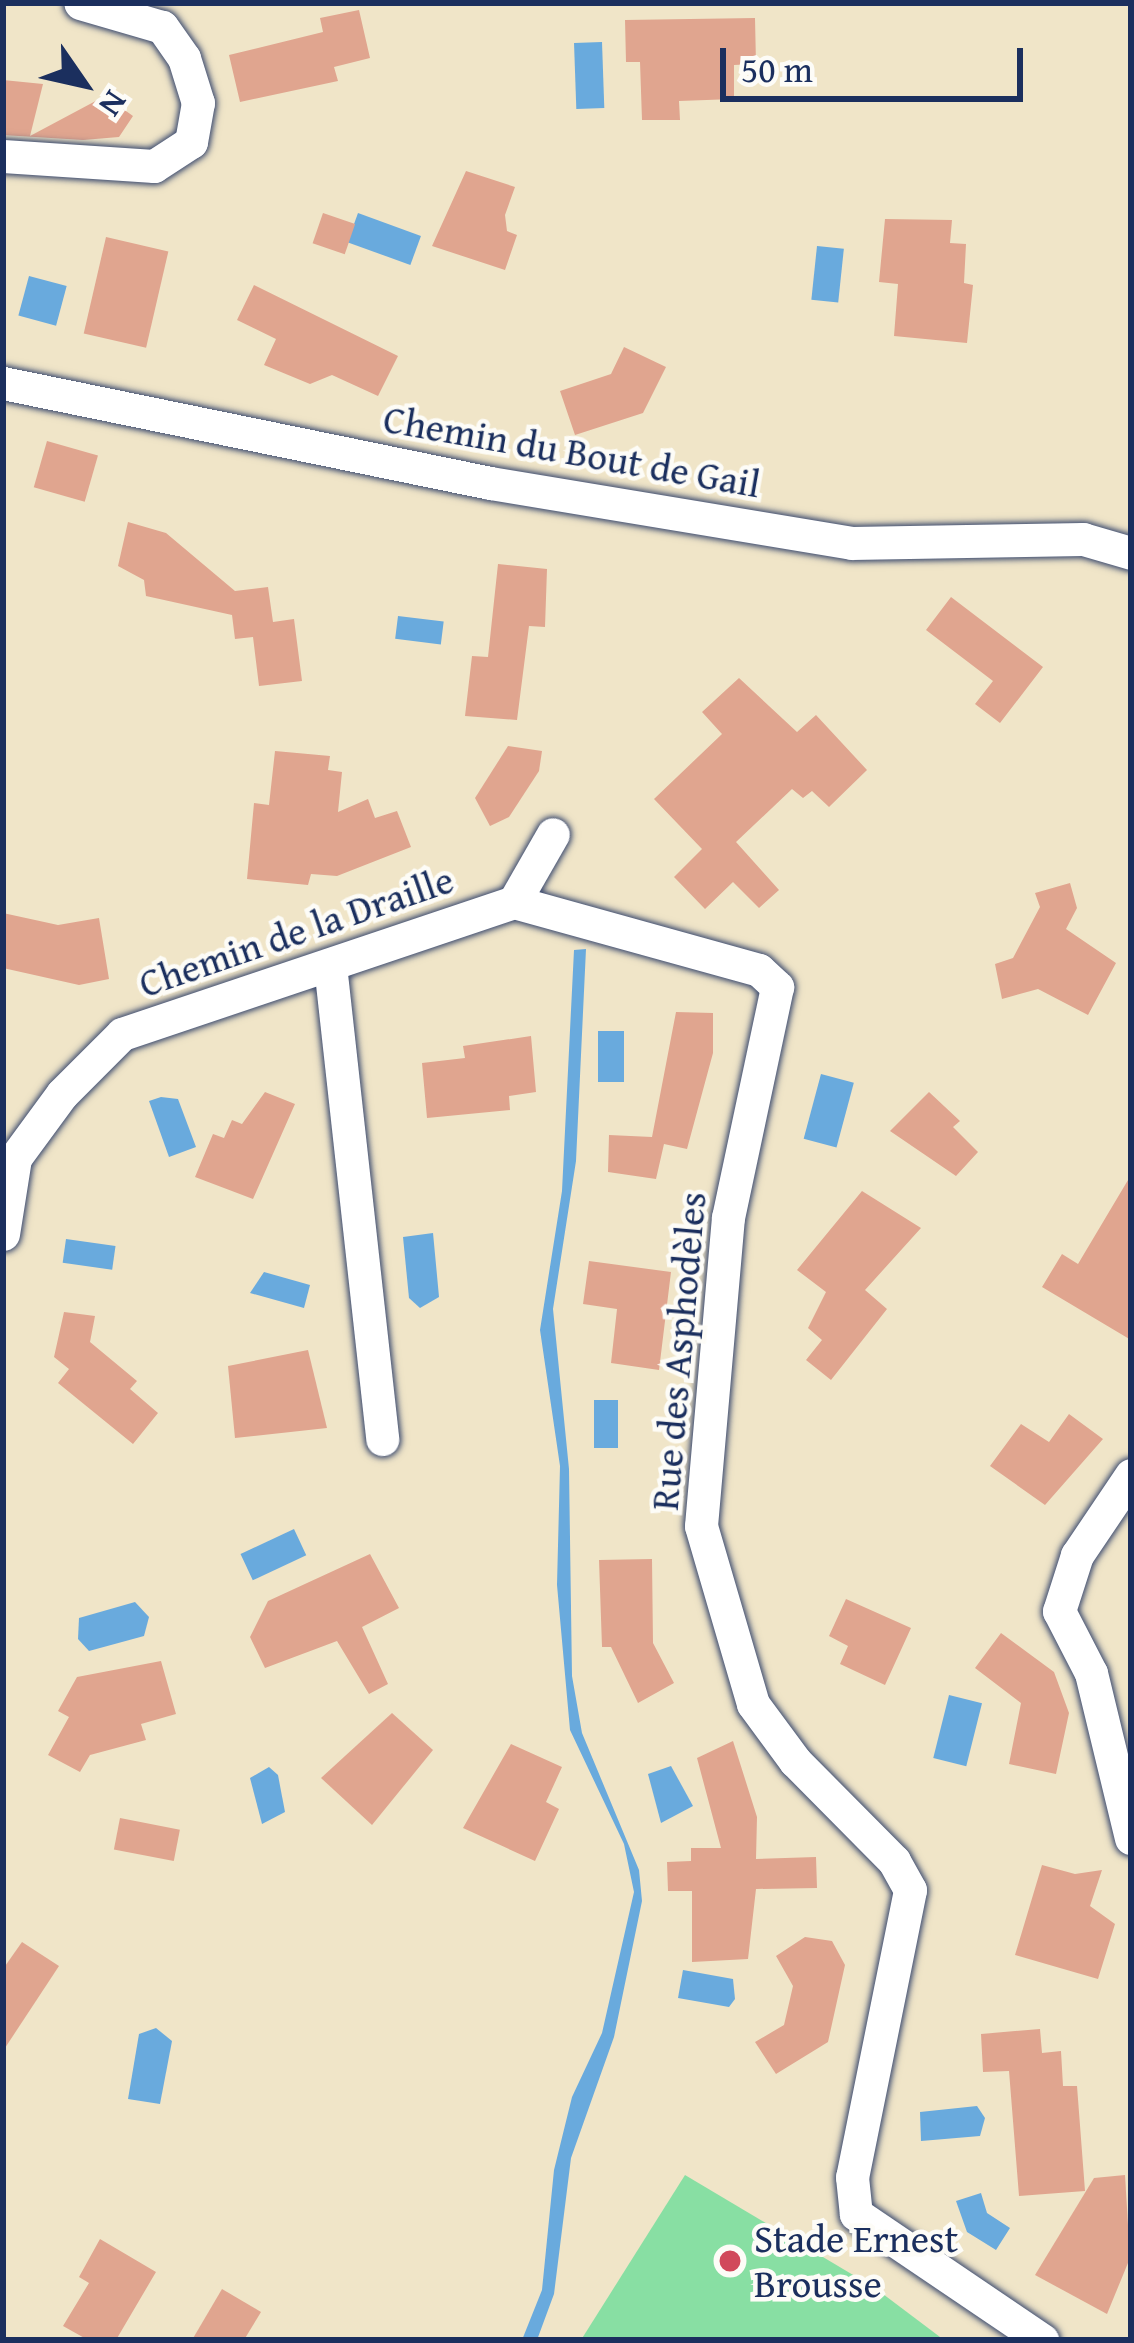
<!DOCTYPE html>
<meta charset="utf-8">
<style>
body{margin:0}
#map{position:relative;width:1134px;height:2343px;overflow:hidden;background:#f0e5c8;font-family:"Gentium Book Plus",serif}
div>[style]{position:absolute}
.green>*{inset:0;background:#88dfa3}
.water>*{inset:0;background:#69aadd;transform-origin:0 0}
.building>*{inset:0;background:#e0a58f;transform-origin:0 0}
.roads{filter:drop-shadow(0 0 3px #3b4a6e) drop-shadow(0 0 3px #3b4a6e)}
.street>*{height:33px;margin:-16.5px;padding:0 16.5px;transform-origin:16.5px;border-radius:16.5px;background:#fff}
.dots>*{width:33px;height:33px;translate:-50% -50%;box-sizing:border-box;border:6px solid #fdfcf7;border-radius:50%}
span{translate:-50% -50%;white-space:nowrap;text-align:center;line-height:1.15;-webkit-text-stroke:9px #fdfcf7;paint-order:stroke}
.street-label{font-size:39px;color:#1b2f5e}
.poi-label{font-size:39px;color:#1b2f5e}
.left{translate:0 -50%;text-align:left}
.frame{position:absolute;inset:0;border:6px solid #1b2f5e;pointer-events:none}
.north{position:absolute;left:24px;top:24px;width:120px;height:120px;-webkit-text-stroke:9px #fdfcf7;paint-order:stroke;rotate:124deg;font-size:33px;font-weight:700;line-height:48px;text-align:center;color:#1b2f5e}
.north::after{content:'';display:block;margin:auto;width:42px;height:54px;background:#1b2f5e;clip-path:polygon(50% 0,100% 100%,50% 72%,0 100%)}
.scale{position:absolute;left:720px;top:48px;width:303px;height:54px;box-sizing:border-box;border:6px solid #1b2f5e;border-top:0;padding-left:15px;font-size:36px;line-height:42px;white-space:nowrap;color:#1b2f5e;-webkit-text-stroke:9px #fdfcf7;paint-order:stroke}
</style>
<div id="map">
<div class="green">
<i style="clip-path:polygon(685px 2175px,875px 2288px,944px 2340px,581px 2340px)"></i>
</div>
<div class="water">
<i style="left:602px;top:42px;width:66px;height:28px;rotate:88deg"></i>
<i style="left:358px;top:213px;width:67px;height:31px;rotate:20deg"></i>
<i style="left:817px;top:246px;width:27px;height:54px;rotate:6deg"></i>
<i style="left:29px;top:276px;width:39px;height:41px;rotate:15deg"></i>
<i style="left:398px;top:616px;width:46px;height:23px;rotate:7deg"></i>
<i style="clip-path:polygon(586px 949px,576px 1161px,553px 1309px,569px 1469px,572px 1676px,582px 1733px,639px 1870px,642px 1901px,614px 2037px,571px 2158px,554px 2294px,537px 2340px,522px 2340px,542px 2290px,554px 2170px,572px 2097px,602px 2033px,634px 1892px,624px 1844px,570px 1730px,557px 1585px,560px 1466px,540px 1330px,562px 1191px,574px 950px)"></i>
<i style="left:598px;top:1031px;width:26px;height:51px"></i>
<i style="left:821px;top:1074px;width:34px;height:67px;rotate:15deg"></i>
<i style="clip-path:polygon(161px 1097px,178px 1099px,196px 1147px,169px 1157px,149px 1101px)"></i>
<i style="clip-path:polygon(433px 1233px,439px 1297px,420px 1308px,409px 1298px,403px 1237px)"></i>
<i style="left:66px;top:1239px;width:50px;height:24px;rotate:8deg"></i>
<i style="clip-path:polygon(264px 1272px,310px 1285px,304px 1308px,250px 1293px)"></i>
<i style="left:594px;top:1400px;width:24px;height:48px"></i>
<i style="left:294px;top:1529px;width:29px;height:59px;rotate:65deg"></i>
<i style="clip-path:polygon(135px 1602px,149px 1617px,144px 1636px,89px 1651px,78px 1639px,79px 1618px)"></i>
<i style="left:949px;top:1695px;width:34px;height:65px;rotate:14deg"></i>
<i style="clip-path:polygon(671px 1766px,693px 1806px,661px 1823px,648px 1774px)"></i>
<i style="clip-path:polygon(269px 1767px,278px 1775px,285px 1812px,262px 1824px,250px 1778px)"></i>
<i style="clip-path:polygon(683px 1970px,733px 1979px,735px 1999px,729px 2007px,678px 1998px)"></i>
<i style="clip-path:polygon(156px 2028px,172px 2041px,160px 2104px,128px 2099px,139px 2034px)"></i>
<i style="clip-path:polygon(977px 2106px,985px 2118px,980px 2136px,921px 2141px,920px 2112px)"></i>
<i style="clip-path:polygon(981px 2193px,987px 2213px,1010px 2228px,996px 2250px,967px 2232px,956px 2201px)"></i>
</div>
<div class="building">
<i style="clip-path:polygon(359px 10px,370px 58px,334px 67px,338px 81px,240px 102px,229px 55px,323px 32px,320px 18px)"></i>
<i style="clip-path:polygon(755px 18px,756px 64px,734px 65px,734px 99px,679px 101px,680px 120px,642px 120px,640px 62px,626px 62px,625px 20px)"></i>
<i style="clip-path:polygon(3px 80px,43px 84px,30px 136px,105px 96px,133px 116px,119px 137px,83px 140px,3px 135px)"></i>
<i style="clip-path:polygon(466px 171px,515px 187px,505px 215px,507px 231px,517px 235px,505px 270px,432px 246px)"></i>
<i style="left:323px;top:213px;width:34px;height:32px;rotate:19deg"></i>
<i style="clip-path:polygon(885px 219px,952px 220px,950px 243px,966px 244px,964px 283px,973px 285px,967px 343px,894px 336px,898px 284px,879px 282px)"></i>
<i style="left:106px;top:237px;width:64px;height:99px;rotate:13deg"></i>
<i style="clip-path:polygon(254px 285px,398px 356px,378px 396px,332px 375px,310px 384px,264px 365px,276px 339px,237px 320px)"></i>
<i style="clip-path:polygon(624px 347px,666px 367px,643px 413px,575px 435px,560px 391px,611px 374px)"></i>
<i style="left:47px;top:441px;width:53px;height:48px;rotate:16deg"></i>
<i style="clip-path:polygon(128px 522px,166px 533px,235px 591px,268px 587px,273px 622px,294px 619px,302px 681px,259px 686px,253px 637px,235px 639px,232px 615px,146px 596px,144px 580px,118px 566px)"></i>
<i style="clip-path:polygon(498px 564px,547px 569px,545px 627px,529px 626px,517px 720px,465px 716px,472px 656px,488px 657px)"></i>
<i style="clip-path:polygon(951px 597px,1043px 667px,1000px 723px,975px 704px,993px 681px,926px 630px)"></i>
<i style="clip-path:polygon(739px 678px,797px 732px,816px 715px,867px 770px,829px 807px,812px 791px,803px 798px,792px 789px,736px 842px,779px 890px,759px 908px,733px 882px,705px 909px,674px 877px,702px 849px,654px 799px,722px 734px,702px 712px)"></i>
<i style="clip-path:polygon(508px 746px,542px 751px,539px 771px,509px 817px,490px 826px,475px 798px)"></i>
<i style="clip-path:polygon(275px 751px,330px 756px,328px 770px,342px 772px,338px 812px,368px 799px,375px 818px,397px 811px,411px 847px,337px 876px,311px 874px,308px 885px,247px 879px,254px 803px,269px 805px)"></i>
<i style="clip-path:polygon(1070px 883px,1077px 908px,1066px 929px,1116px 963px,1088px 1015px,1038px 989px,1002px 999px,995px 964px,1013px 958px,1040px 907px,1035px 893px)"></i>
<i style="clip-path:polygon(3px 913px,58px 925px,99px 918px,109px 979px,79px 985px,3px 968px)"></i>
<i style="clip-path:polygon(676px 1012px,713px 1013px,713px 1053px,687px 1149px,664px 1144px,656px 1179px,608px 1172px,609px 1135px,652px 1137px)"></i>
<i style="clip-path:polygon(531px 1036px,536px 1092px,509px 1096px,510px 1110px,427px 1118px,422px 1063px,465px 1058px,463px 1046px)"></i>
<i style="clip-path:polygon(265px 1092px,295px 1104px,253px 1199px,195px 1177px,213px 1134px,224px 1138px,232px 1120px,242px 1124px)"></i>
<i style="clip-path:polygon(929px 1092px,960px 1121px,953px 1127px,978px 1152px,956px 1176px,890px 1131px)"></i>
<i style="clip-path:polygon(1131px 1175px,1131px 1340px,1042px 1287px,1062px 1254px,1078px 1264px)"></i>
<i style="clip-path:polygon(862px 1191px,921px 1228px,865px 1290px,887px 1309px,831px 1380px,806px 1360px,822px 1340px,808px 1328px,826px 1292px,797px 1270px)"></i>
<i style="clip-path:polygon(589px 1261px,671px 1272px,659px 1370px,611px 1363px,617px 1309px,583px 1304px)"></i>
<i style="clip-path:polygon(64px 1312px,95px 1316px,90px 1342px,137px 1381px,130px 1389px,158px 1413px,133px 1444px,58px 1383px,69px 1369px,54px 1357px)"></i>
<i style="clip-path:polygon(308px 1350px,327px 1428px,235px 1438px,228px 1366px)"></i>
<i style="clip-path:polygon(1069px 1414px,1103px 1439px,1045px 1505px,990px 1466px,1021px 1424px,1049px 1442px)"></i>
<i style="clip-path:polygon(370px 1554px,399px 1608px,362px 1627px,388px 1684px,369px 1694px,337px 1641px,265px 1668px,250px 1637px,268px 1601px)"></i>
<i style="clip-path:polygon(652px 1559px,653px 1643px,674px 1683px,638px 1703px,611px 1647px,602px 1647px,599px 1560px)"></i>
<i style="clip-path:polygon(846px 1599px,911px 1628px,885px 1685px,840px 1664px,848px 1646px,829px 1636px)"></i>
<i style="clip-path:polygon(1001px 1633px,1054px 1672px,1069px 1713px,1056px 1774px,1009px 1764px,1021px 1703px,975px 1668px)"></i>
<i style="clip-path:polygon(161px 1661px,176px 1714px,141px 1724px,146px 1740px,90px 1755px,80px 1772px,48px 1755px,69px 1717px,58px 1711px,77px 1677px)"></i>
<i style="clip-path:polygon(392px 1713px,433px 1750px,372px 1825px,321px 1778px)"></i>
<i style="clip-path:polygon(733px 1741px,757px 1817px,756px 1859px,816px 1857px,817px 1888px,756px 1889px,748px 1959px,692px 1962px,692px 1891px,668px 1891px,667px 1862px,691px 1861px,691px 1848px,721px 1848px,697px 1758px)"></i>
<i style="clip-path:polygon(511px 1744px,562px 1767px,546px 1802px,559px 1809px,535px 1861px,463px 1828px)"></i>
<i style="left:120px;top:1818px;width:61px;height:32px;rotate:11deg"></i>
<i style="clip-path:polygon(1042px 1865px,1075px 1874px,1102px 1870px,1090px 1906px,1115px 1924px,1098px 1979px,1015px 1955px)"></i>
<i style="clip-path:polygon(805px 1937px,832px 1941px,845px 1965px,828px 2042px,776px 2074px,755px 2042px,784px 2025px,793px 1986px,776px 1956px)"></i>
<i style="clip-path:polygon(22px 1942px,59px 1966px,3px 2051px,3px 1969px)"></i>
<i style="clip-path:polygon(1040px 2029px,1042px 2053px,1061px 2051px,1063px 2086px,1077px 2086px,1085px 2191px,1019px 2196px,1009px 2071px,983px 2072px,981px 2034px)"></i>
<i style="clip-path:polygon(1125px 2175px,1130px 2258px,1107px 2314px,1035px 2275px,1094px 2178px)"></i>
<i style="clip-path:polygon(100px 2239px,156px 2272px,116px 2340px,88px 2340px,63px 2326px,89px 2283px,79px 2277px)"></i>
<i style="clip-path:polygon(222px 2289px,261px 2312px,244px 2340px,192px 2340px)"></i>
</div>
<div class="roads">
<div class="street">
<i style="left:3px;top:156px;width:151px;rotate:3.8deg"></i>
<i style="left:154px;top:166px;width:44px;rotate:-33deg"></i>
<i style="left:191px;top:142px;width:40px;rotate:-80deg"></i>
<i style="left:198px;top:103px;width:47px;rotate:-107.3deg"></i>
<i style="left:184px;top:58px;width:38px;rotate:-125deg"></i>
<i style="left:162px;top:27px;width:85px;rotate:-163.7deg"></i>
<i style="left:3px;top:383px;width:497px;rotate:11.6deg"></i>
<i style="left:490px;top:483px;width:366px;rotate:9.4deg"></i>
<i style="left:851px;top:543px;width:232px;rotate:-1deg"></i>
<i style="left:1083px;top:539px;width:50px;rotate:16.3deg"></i>
<i style="left:514px;top:902px;width:254px;rotate:15.5deg"></i>
<i style="left:759px;top:970px;width:25px;rotate:43deg"></i>
<i style="left:777px;top:987px;width:235px;rotate:102deg"></i>
<i style="left:728px;top:1217px;width:310px;rotate:95deg"></i>
<i style="left:701px;top:1526px;width:185px;rotate:73.7deg"></i>
<i style="left:753px;top:1704px;width:71px;rotate:53.6deg"></i>
<i style="left:795px;top:1761px;width:141px;rotate:45.3deg"></i>
<i style="left:894px;top:1861px;width:33px;rotate:61deg"></i>
<i style="left:910px;top:1890px;width:293px;rotate:101.4deg"></i>
<i style="left:852px;top:2177px;width:37px;rotate:84deg"></i>
<i style="left:856px;top:2214px;width:225px;rotate:34.1deg"></i>
<i style="left:330px;top:965px;width:477px;rotate:83.7deg"></i>
<i style="left:3px;top:1234px;width:77px;rotate:-81deg"></i>
<i style="left:15px;top:1158px;width:79px;rotate:-53.7deg"></i>
<i style="left:62px;top:1094px;width:85px;rotate:-45deg"></i>
<i style="left:122px;top:1034px;width:414px;rotate:-18.6deg"></i>
<i style="left:514px;top:902px;width:78px;rotate:-60.2deg"></i>
<i style="left:1131px;top:1475px;width:97px;rotate:124deg"></i>
<i style="left:1077px;top:1555px;width:59px;rotate:107.8deg"></i>
<i style="left:1059px;top:1611px;width:70px;rotate:62.7deg"></i>
<i style="left:1091px;top:1673px;width:170px;rotate:76.4deg"></i>
</div>
</div>
<div class="dots">
<i style="left:730px;top:2261px;background:#d1495b"></i>
</div>
<div class="street-label">
<span style="left:572px;top:451px;rotate:10deg">Chemin du Bout de Gail</span>
<span style="left:296px;top:931px;rotate:-19deg">Chemin de la Draille</span>
<span style="left:678px;top:1351px;rotate:-85deg">Rue des Asphodèles</span>
</div>
<div class="poi-label">
<span class="left" style="left:754px;top:2261px">Stade Ernest<br>Brousse</span>
</div>
<div class="frame"></div>
<div class="north">N</div>
<div class="scale">50 m</div>
</div>
